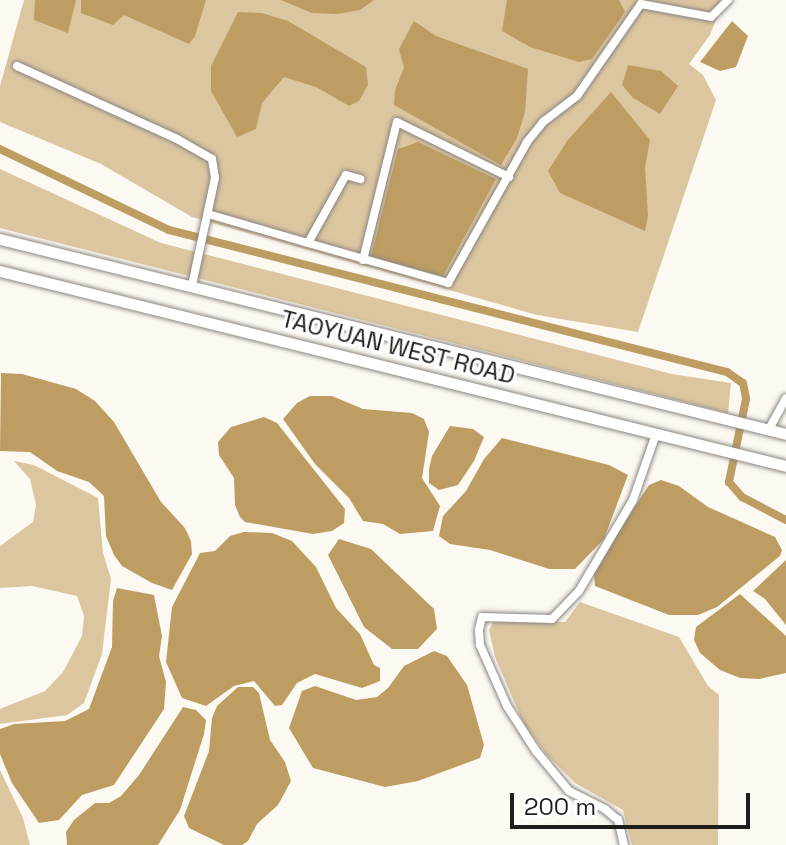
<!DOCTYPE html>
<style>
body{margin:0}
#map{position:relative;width:786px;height:845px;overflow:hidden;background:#fcf8f2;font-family:"Space Grotesk",sans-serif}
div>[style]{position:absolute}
.green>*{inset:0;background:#dcc69f}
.water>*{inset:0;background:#bd9d62}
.canal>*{height:8px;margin:-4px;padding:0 4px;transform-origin:4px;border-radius:4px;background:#bd9d62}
.roads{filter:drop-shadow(0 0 2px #8a8680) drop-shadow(0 0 2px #8a8680)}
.street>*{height:8px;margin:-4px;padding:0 4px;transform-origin:4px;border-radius:4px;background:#fff}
.secondary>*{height:11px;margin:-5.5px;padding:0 5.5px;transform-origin:5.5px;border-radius:5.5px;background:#fff}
span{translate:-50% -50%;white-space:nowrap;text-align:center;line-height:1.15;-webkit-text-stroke:6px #fff;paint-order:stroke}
.street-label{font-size:24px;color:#1e1d1b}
.scale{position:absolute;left:510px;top:793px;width:240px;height:36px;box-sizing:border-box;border:4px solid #1e1d1b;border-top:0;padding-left:10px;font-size:24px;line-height:28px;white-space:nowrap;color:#1e1d1b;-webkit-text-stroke:6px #fff;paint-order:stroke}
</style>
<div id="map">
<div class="green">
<i style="clip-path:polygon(24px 0,724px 0,710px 35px,689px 64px,703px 75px,716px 100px,638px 332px,537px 315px,192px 217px,101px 164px,0 122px,0 86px)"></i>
<i style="clip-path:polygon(0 169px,161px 243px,672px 374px,731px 383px,728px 413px,0 228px)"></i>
<i style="clip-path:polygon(14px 461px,34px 465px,98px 498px,103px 553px,111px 579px,102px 654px,84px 703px,67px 715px,0 724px,0 709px,45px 691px,63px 672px,82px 636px,84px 616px,77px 596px,32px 586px,0 588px,0 546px,33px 522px,36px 505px,30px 479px)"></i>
<i style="clip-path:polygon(580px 602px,679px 637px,708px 686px,719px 695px,718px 845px,632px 845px,623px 810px,575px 783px,547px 755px,523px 722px,495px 657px,489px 630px,494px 621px,565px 622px)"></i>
<i style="clip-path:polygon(0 770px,23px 818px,30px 845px,0 845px)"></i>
</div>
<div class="water">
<i style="clip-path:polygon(35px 0,76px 0,68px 33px,34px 20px)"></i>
<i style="clip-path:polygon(81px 0,206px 0,195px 36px,189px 44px,124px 15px,113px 25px,81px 13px)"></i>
<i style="clip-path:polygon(281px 0,374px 0,360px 10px,337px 14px,312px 13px)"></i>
<i style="clip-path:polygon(507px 0,619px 0,625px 12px,592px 59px,579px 62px,530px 47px,502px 31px)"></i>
<i style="clip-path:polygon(238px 12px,262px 13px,288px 21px,366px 67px,368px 85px,359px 101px,349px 106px,316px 87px,284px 77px,262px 103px,256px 129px,237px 137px,211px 91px,211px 66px)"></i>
<i style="clip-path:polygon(414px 21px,436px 36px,528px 69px,525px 112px,517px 138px,501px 165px,394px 105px,395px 90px,404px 68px,399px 49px)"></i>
<i style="clip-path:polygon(732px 21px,748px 36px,736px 67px,720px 71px,700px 62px)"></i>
<i style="clip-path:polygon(628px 65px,661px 71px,678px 86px,660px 114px,633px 98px,622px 85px)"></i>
<i style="clip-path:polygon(611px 92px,650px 140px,645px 167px,648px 216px,645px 231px,560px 193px,548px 171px,567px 141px)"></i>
<i style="clip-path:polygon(418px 142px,496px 179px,443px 276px,371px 257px,398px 149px)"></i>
<i style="clip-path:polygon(1px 373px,22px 374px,76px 389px,95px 401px,114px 422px,161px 502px,185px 528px,191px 541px,192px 554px,172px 590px,152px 583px,122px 566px,114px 555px,106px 536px,104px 496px,89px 482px,57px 471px,30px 452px,0 451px)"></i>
<i style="clip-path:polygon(310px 396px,332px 396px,363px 409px,412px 413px,424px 419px,429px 432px,422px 478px,440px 506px,433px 531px,400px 534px,383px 524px,363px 521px,349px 498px,315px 464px,283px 419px,297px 403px)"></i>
<i style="clip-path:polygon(264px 417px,277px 423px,345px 509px,344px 523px,332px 531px,313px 534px,245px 522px,240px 517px,235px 505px,234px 478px,219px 455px,218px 442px,231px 427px)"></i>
<i style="clip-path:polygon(450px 426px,473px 429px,484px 437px,474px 461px,458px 485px,439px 490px,429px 483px,429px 469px,432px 456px)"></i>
<i style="clip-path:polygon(502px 438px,609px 465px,628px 475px,604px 539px,575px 569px,549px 569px,490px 550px,450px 544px,439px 536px,443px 516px,466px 491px,484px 459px)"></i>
<i style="clip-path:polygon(661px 480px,679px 486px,708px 507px,775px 537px,782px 550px,780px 556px,717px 607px,698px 615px,669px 615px,595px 586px,594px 574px,626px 520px,649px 485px)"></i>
<i style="clip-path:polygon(244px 532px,272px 533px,292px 541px,316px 567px,336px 608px,360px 634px,374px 665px,380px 668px,380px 681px,362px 688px,315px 674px,297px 683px,282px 705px,275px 706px,254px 681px,234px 686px,206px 706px,182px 698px,166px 662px,172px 607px,200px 553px,215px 551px,230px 536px)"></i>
<i style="clip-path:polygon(339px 539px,371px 549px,434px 609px,437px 629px,418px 649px,392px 649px,364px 627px,328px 555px)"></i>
<i style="clip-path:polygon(786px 560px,786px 625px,765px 599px,753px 591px)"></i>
<i style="clip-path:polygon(117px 588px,154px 595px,162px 636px,159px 656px,166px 682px,164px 709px,114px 785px,82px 795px,59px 820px,39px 823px,12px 783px,0 754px,0 729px,14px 724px,65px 721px,89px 709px,112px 647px,113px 601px)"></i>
<i style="clip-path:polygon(740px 594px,786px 636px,786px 673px,759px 679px,740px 678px,720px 670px,700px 653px,694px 640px,696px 627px)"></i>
<i style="clip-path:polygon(434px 651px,447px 656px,467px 685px,484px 745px,480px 758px,418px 781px,385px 787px,313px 768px,289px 728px,302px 691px,315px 686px,356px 700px,377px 697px,388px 688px,404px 666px)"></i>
<i style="clip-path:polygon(238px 687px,253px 687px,259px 693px,270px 740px,285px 762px,291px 781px,278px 805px,257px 824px,248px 841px,242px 845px,224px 845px,189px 828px,184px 816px,209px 751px,212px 718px,217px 706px)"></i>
<i style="clip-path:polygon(183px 707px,196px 710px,206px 720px,204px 734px,180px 810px,158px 845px,67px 845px,66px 832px,74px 820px,95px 803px,109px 803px,121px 796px,139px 775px)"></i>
</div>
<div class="canal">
<i style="left:0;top:149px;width:187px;rotate:25.6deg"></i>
<i style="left:169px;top:230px;width:576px;rotate:14.28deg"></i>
<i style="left:727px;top:372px;width:19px;rotate:35deg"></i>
<i style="left:743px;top:383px;width:16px;rotate:79deg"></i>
<i style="left:746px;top:399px;width:85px;rotate:101.6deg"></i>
<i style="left:729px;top:482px;width:20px;rotate:49deg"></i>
<i style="left:742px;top:497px;width:50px;rotate:27.6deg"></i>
</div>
<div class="roads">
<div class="street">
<i style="left:17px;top:66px;width:176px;rotate:24.5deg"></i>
<i style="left:177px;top:139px;width:40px;rotate:29.7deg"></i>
<i style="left:212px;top:159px;width:19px;rotate:81deg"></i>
<i style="left:215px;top:178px;width:109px;rotate:102.1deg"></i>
<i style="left:208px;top:214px;width:104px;rotate:16.2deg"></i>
<i style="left:308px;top:243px;width:78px;rotate:-60.8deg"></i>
<i style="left:346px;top:175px;width:15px;rotate:16deg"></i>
<i style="left:308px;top:243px;width:146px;rotate:15.9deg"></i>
<i style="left:448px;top:283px;width:162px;rotate:-60.7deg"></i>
<i style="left:527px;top:142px;width:26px;rotate:-51deg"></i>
<i style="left:543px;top:122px;width:43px;rotate:-37.4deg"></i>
<i style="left:577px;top:96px;width:112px;rotate:-55.2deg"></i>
<i style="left:641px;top:4px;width:71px;rotate:10.5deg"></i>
<i style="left:711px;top:17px;width:24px;rotate:-45deg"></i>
<i style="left:363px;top:260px;width:142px;rotate:-76.2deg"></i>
<i style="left:397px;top:122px;width:125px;rotate:26.2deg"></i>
<i style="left:769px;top:429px;width:35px;rotate:-61deg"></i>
<i style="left:624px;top:845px;width:26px;rotate:-103deg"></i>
<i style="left:618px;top:820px;width:17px;rotate:-140deg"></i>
<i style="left:605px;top:809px;width:40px;rotate:-153.4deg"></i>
<i style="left:569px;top:791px;width:52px;rotate:-129.5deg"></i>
<i style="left:536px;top:751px;width:54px;rotate:-122.8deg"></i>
<i style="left:507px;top:706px;width:67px;rotate:-113.9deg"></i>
<i style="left:480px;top:645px;width:15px;rotate:-94deg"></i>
<i style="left:479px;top:630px;width:13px;rotate:-77deg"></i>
<i style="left:482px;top:617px;width:70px;rotate:1.6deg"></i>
<i style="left:552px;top:619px;width:39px;rotate:-46deg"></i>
<i style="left:579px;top:591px;width:106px;rotate:-59.3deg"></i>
<i style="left:633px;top:500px;width:70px;rotate:-70.8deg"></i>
</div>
<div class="secondary">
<i style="left:0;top:239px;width:810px;rotate:13.93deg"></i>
<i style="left:0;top:271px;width:810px;rotate:13.93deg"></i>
</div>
</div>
<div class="street-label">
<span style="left:398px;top:347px;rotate:14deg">TAOYUAN WEST ROAD</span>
</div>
<div class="scale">200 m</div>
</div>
